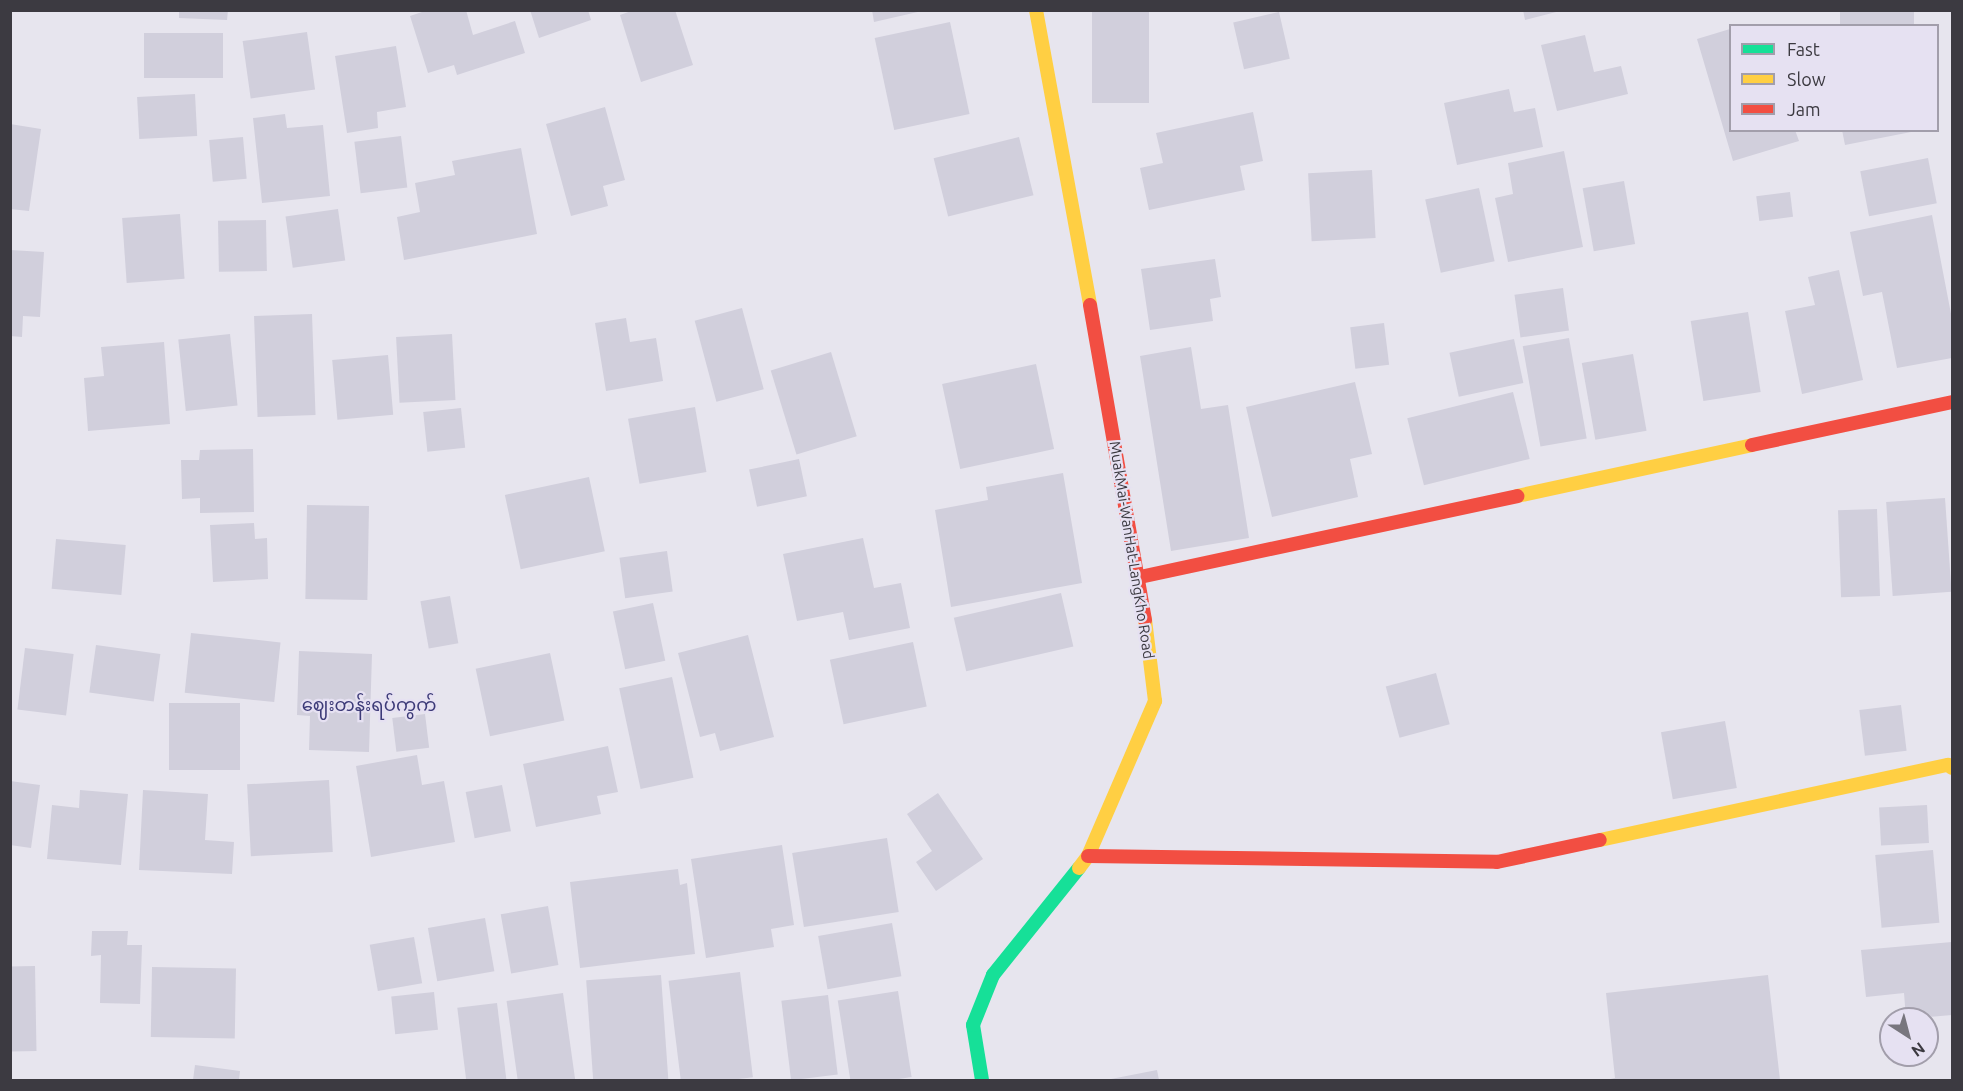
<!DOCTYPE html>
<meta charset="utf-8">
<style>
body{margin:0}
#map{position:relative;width:1963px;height:1091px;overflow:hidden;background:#e7e5ee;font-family:Ubuntu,"Noto Sans Myanmar",sans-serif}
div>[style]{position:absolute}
.building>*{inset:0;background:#d1cfdc;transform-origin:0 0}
.fast>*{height:14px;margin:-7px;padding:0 7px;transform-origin:7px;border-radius:7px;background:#16e098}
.slow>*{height:14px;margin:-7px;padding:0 7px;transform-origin:7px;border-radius:7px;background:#ffcf43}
.jam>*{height:14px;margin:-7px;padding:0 7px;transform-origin:7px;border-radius:7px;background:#f24e42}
span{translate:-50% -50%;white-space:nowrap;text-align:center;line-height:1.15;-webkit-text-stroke:4.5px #e6e1f2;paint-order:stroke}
.street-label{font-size:15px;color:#3c3a41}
.quarter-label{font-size:18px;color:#3d3b78}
.frame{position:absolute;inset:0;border:12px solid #3c3a41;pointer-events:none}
.legend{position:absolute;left:1729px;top:24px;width:210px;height:108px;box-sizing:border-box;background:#e6e1f2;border:2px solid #a29eab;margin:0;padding:8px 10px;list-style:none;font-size:18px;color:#3c3a41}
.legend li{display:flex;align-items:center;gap:12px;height:30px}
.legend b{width:30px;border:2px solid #a29eab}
.north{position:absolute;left:1879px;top:1007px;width:60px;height:60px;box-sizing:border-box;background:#e6e1f2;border:2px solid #a29eab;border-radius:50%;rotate:144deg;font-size:16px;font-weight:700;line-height:24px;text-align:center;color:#3c3a41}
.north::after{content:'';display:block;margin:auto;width:21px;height:27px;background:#78767e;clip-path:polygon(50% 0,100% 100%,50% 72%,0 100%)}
</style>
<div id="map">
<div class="building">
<i style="clip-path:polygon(179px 10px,228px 10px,227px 20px,179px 18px)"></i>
<i style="clip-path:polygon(428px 10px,466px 10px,473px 35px,515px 21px,525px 53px,457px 75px,454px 65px,428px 73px,410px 16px)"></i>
<i style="clip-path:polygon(530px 10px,588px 10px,591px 20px,539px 38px)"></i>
<i style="clip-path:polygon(634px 10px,675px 10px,693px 65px,641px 82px,620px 15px)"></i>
<i style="clip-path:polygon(872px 10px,922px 10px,922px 11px,874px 22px)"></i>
<i style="left:1092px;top:10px;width:57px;height:93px"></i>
<i style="clip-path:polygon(1523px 10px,1560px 10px,1560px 11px,1525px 20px)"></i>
<i style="left:1840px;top:10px;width:74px;height:16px"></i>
<i style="left:1279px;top:12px;width:48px;height:47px;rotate:77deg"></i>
<i style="left:950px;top:22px;width:94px;height:77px;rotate:78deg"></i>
<i style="clip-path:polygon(1730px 29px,1730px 130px,1795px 130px,1799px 141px,1733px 161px,1697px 39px)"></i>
<i style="left:307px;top:32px;width:58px;height:65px;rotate:82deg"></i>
<i style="left:223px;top:33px;width:45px;height:79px;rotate:90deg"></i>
<i style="clip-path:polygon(1585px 35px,1594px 72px,1621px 66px,1628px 94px,1557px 111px,1541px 45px)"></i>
<i style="clip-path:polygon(396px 46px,406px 107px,377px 112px,378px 128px,347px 133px,335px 56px)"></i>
<i style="clip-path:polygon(1509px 89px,1514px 112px,1535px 108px,1543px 147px,1457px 165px,1444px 103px)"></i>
<i style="left:195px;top:94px;width:42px;height:58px;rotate:87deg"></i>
<i style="clip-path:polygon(605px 107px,625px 180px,603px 186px,608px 206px,571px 216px,546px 124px)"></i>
<i style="clip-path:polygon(1253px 112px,1263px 161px,1240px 166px,1245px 190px,1149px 210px,1140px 168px,1163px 163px,1156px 133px)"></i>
<i style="clip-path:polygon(285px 114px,287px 128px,323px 125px,330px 196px,262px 203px,253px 118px)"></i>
<i style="clip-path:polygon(10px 124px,41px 129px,29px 211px,10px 209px)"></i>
<i style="clip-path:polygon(1842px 130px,1911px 130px,1911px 132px,1845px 145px)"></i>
<i style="left:401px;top:136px;width:52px;height:47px;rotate:83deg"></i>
<i style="left:243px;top:137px;width:42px;height:34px;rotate:85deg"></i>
<i style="left:1019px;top:137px;width:60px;height:88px;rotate:76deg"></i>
<i style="clip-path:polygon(521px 148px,537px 234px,404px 260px,397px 217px,420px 212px,415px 183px,455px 175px,452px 161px)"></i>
<i style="clip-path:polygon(1564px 151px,1583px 247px,1508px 262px,1495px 198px,1513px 194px,1508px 163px)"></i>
<i style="left:1928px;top:158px;width:46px;height:69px;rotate:79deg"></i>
<i style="left:1372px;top:170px;width:68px;height:64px;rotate:87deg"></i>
<i style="left:1624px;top:181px;width:64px;height:42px;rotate:80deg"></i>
<i style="left:1479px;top:188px;width:75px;height:55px;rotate:78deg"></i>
<i style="left:1790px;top:192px;width:25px;height:34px;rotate:83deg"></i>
<i style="left:338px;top:209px;width:52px;height:53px;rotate:82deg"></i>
<i style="left:180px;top:214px;width:65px;height:58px;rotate:86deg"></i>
<i style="clip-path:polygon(1932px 215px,1952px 319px,1952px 358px,1897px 368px,1882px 292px,1863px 296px,1850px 232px)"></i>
<i style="left:266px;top:220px;width:51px;height:48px;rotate:89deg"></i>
<i style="clip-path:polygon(10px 250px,44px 252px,40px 317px,23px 316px,22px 337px,10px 336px)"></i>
<i style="clip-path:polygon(1215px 259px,1221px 297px,1210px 299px,1213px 321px,1150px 330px,1141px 269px)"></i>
<i style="clip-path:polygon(1839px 270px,1863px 380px,1802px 394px,1785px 311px,1815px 305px,1808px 277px)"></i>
<i style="left:1563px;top:288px;width:43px;height:49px;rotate:82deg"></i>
<i style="left:742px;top:308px;width:84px;height:49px;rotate:75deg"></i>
<i style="left:1748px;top:312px;width:81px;height:58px;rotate:81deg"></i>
<i style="left:312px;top:314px;width:101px;height:58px;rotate:88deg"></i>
<i style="clip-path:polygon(626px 318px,630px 342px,656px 338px,663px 381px,606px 391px,595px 323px)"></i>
<i style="left:1384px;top:323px;width:42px;height:34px;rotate:83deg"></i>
<i style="left:230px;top:334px;width:72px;height:52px;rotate:84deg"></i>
<i style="left:452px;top:334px;width:66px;height:56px;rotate:87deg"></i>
<i style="left:1569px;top:338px;width:102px;height:47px;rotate:80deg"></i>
<i style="left:1514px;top:339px;width:45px;height:66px;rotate:78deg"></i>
<i style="clip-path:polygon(164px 342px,170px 424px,88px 431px,84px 378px,104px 376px,101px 347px)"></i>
<i style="clip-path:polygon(1191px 347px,1201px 409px,1228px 405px,1249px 538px,1171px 551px,1140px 356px)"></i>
<i style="left:831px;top:352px;width:88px;height:63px;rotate:73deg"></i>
<i style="left:1633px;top:354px;width:78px;height:52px;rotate:80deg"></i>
<i style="left:388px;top:355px;width:60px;height:56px;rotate:85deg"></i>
<i style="left:1036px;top:364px;width:87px;height:96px;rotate:78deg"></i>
<i style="clip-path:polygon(1355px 382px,1372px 454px,1350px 459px,1358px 497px,1272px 517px,1246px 407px)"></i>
<i style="left:1513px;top:392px;width:69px;height:109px;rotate:76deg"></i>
<i style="left:695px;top:407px;width:66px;height:68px;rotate:80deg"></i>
<i style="left:461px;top:408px;width:40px;height:38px;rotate:84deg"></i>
<i style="clip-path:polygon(253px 449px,254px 512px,200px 513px,200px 498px,182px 499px,181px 460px,199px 460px,200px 450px)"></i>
<i style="left:799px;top:459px;width:38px;height:51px;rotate:78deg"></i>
<i style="clip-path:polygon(1063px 473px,1082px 583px,951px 607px,935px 510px,988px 500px,986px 487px)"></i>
<i style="left:589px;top:477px;width:76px;height:86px;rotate:78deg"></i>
<i style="left:1945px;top:498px;width:94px;height:59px;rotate:86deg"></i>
<i style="left:307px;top:505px;width:62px;height:94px;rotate:1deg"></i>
<i style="left:1877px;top:509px;width:87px;height:39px;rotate:88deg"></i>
<i style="clip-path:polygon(254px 523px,255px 539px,267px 538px,268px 579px,213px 582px,210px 525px)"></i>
<i style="clip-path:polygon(863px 538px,874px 588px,901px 583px,910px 628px,849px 640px,843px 612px,797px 621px,783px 554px)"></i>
<i style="left:56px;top:539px;width:70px;height:50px;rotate:5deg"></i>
<i style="left:667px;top:551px;width:41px;height:48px;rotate:82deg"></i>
<i style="left:1061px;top:593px;width:55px;height:110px;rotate:77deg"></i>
<i style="left:450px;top:596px;width:48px;height:30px;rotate:80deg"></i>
<i style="left:653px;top:603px;width:59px;height:41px;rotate:78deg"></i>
<i style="left:191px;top:633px;width:90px;height:60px;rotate:6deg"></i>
<i style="clip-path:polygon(748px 635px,774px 737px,720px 751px,715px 733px,700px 737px,678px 653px)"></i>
<i style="left:913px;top:642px;width:66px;height:85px;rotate:78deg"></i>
<i style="left:96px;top:645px;width:65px;height:48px;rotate:8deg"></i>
<i style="left:25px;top:648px;width:49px;height:62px;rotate:7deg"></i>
<i style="clip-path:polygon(299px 651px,372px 654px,369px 752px,309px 750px,310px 716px,297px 715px)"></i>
<i style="left:550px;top:653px;width:69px;height:76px;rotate:78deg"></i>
<i style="left:1436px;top:673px;width:53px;height:52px;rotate:75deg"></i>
<i style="left:672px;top:677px;width:103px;height:54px;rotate:78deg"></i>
<i style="left:240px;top:703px;width:67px;height:71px;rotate:90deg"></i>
<i style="left:1901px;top:705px;width:46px;height:42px;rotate:83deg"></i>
<i style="left:425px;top:714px;width:34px;height:33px;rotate:83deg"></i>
<i style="left:1725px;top:721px;width:68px;height:65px;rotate:80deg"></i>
<i style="clip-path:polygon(608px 746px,618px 792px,597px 796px,601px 814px,536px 827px,523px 764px)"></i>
<i style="clip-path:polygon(417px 755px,422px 785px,444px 781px,455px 842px,371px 857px,356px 766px)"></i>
<i style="left:329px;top:780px;width:72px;height:82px;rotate:87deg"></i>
<i style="clip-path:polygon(10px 781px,40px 785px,31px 848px,10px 845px)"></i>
<i style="left:502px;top:785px;width:47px;height:37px;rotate:79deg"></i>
<i style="clip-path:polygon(80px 790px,128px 794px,121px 865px,47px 859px,52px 805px,79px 808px)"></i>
<i style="clip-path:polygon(143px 790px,208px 794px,205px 840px,234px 842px,232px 874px,139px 870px)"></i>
<i style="clip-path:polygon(938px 793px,983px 859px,936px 891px,916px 862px,932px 851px,907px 814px)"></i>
<i style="left:1927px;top:805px;width:38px;height:48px;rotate:87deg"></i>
<i style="left:887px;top:838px;width:75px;height:96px;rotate:81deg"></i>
<i style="clip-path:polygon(782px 845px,794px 925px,771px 929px,774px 947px,706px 958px,691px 859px)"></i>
<i style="left:1933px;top:850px;width:73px;height:58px;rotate:85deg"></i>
<i style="clip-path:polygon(678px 869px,680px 885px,687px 883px,695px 954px,580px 968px,570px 882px)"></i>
<i style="left:548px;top:906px;width:60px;height:48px;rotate:80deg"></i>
<i style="left:485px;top:918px;width:54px;height:58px;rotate:80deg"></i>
<i style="left:892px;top:923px;width:54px;height:75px;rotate:80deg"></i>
<i style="clip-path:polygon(92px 931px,128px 931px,127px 945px,142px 945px,140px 1004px,100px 1003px,101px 955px,91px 956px)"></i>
<i style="left:414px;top:937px;width:47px;height:45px;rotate:80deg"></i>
<i style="clip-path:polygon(1952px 942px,1952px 1015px,1906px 1019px,1904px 993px,1866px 997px,1861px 950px)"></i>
<i style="left:35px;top:966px;width:85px;height:25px;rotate:89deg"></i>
<i style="left:152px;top:967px;width:84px;height:70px;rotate:1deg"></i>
<i style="left:740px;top:972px;width:106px;height:72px;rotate:83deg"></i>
<i style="left:661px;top:975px;width:105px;height:75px;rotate:86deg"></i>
<i style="clip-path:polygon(1768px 975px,1780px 1080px,1606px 1080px,1615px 1078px,1606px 993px)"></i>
<i style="left:898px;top:991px;width:87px;height:61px;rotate:81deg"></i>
<i style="left:434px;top:992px;width:38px;height:43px;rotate:84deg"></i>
<i style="left:563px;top:993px;width:88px;height:57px;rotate:82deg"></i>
<i style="left:828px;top:995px;width:80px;height:47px;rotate:83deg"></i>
<i style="left:497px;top:1003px;width:78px;height:40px;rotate:83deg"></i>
<i style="clip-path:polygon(195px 1065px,240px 1071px,239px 1080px,193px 1080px)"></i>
<i style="clip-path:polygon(1157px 1070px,1159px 1080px,1111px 1080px,1111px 1079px)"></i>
</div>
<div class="fast">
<i style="left:982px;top:1080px;width:56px;rotate:-99.3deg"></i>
<i style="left:973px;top:1025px;width:54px;rotate:-68.2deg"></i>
<i style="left:993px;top:975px;width:137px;rotate:-51.2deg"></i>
</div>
<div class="slow">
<i style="left:1036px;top:10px;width:300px;rotate:79.6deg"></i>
<i style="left:1517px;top:496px;width:240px;rotate:-12.2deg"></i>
<i style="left:1600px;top:840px;width:356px;rotate:-12.2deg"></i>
<i style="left:1948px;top:765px;width:5px;rotate:37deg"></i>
<i style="left:1079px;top:868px;width:15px;rotate:-53deg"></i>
<i style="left:1088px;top:856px;width:169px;rotate:-66.6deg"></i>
<i style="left:1155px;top:701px;width:82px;rotate:-97deg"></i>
</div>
<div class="jam">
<i style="left:1090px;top:305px;width:320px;rotate:80.1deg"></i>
<i style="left:1752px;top:445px;width:205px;rotate:-12.1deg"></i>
<i style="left:1140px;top:577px;width:386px;rotate:-12.1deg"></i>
<i style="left:1088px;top:856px;width:409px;rotate:0.8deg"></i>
<i style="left:1497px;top:862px;width:105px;rotate:-12.1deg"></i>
</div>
<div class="street-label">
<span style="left:1132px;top:550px;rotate:81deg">MuakMai-WanHat-LangKho Road</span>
</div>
<div class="quarter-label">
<span style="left:369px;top:704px">ဈေးတန်းရပ်ကွက်</span>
</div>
<div class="frame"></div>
<ul class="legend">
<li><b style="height:8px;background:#16e098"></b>Fast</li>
<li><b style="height:8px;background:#ffcf43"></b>Slow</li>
<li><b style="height:8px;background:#f24e42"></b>Jam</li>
</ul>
<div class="north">N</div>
</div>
